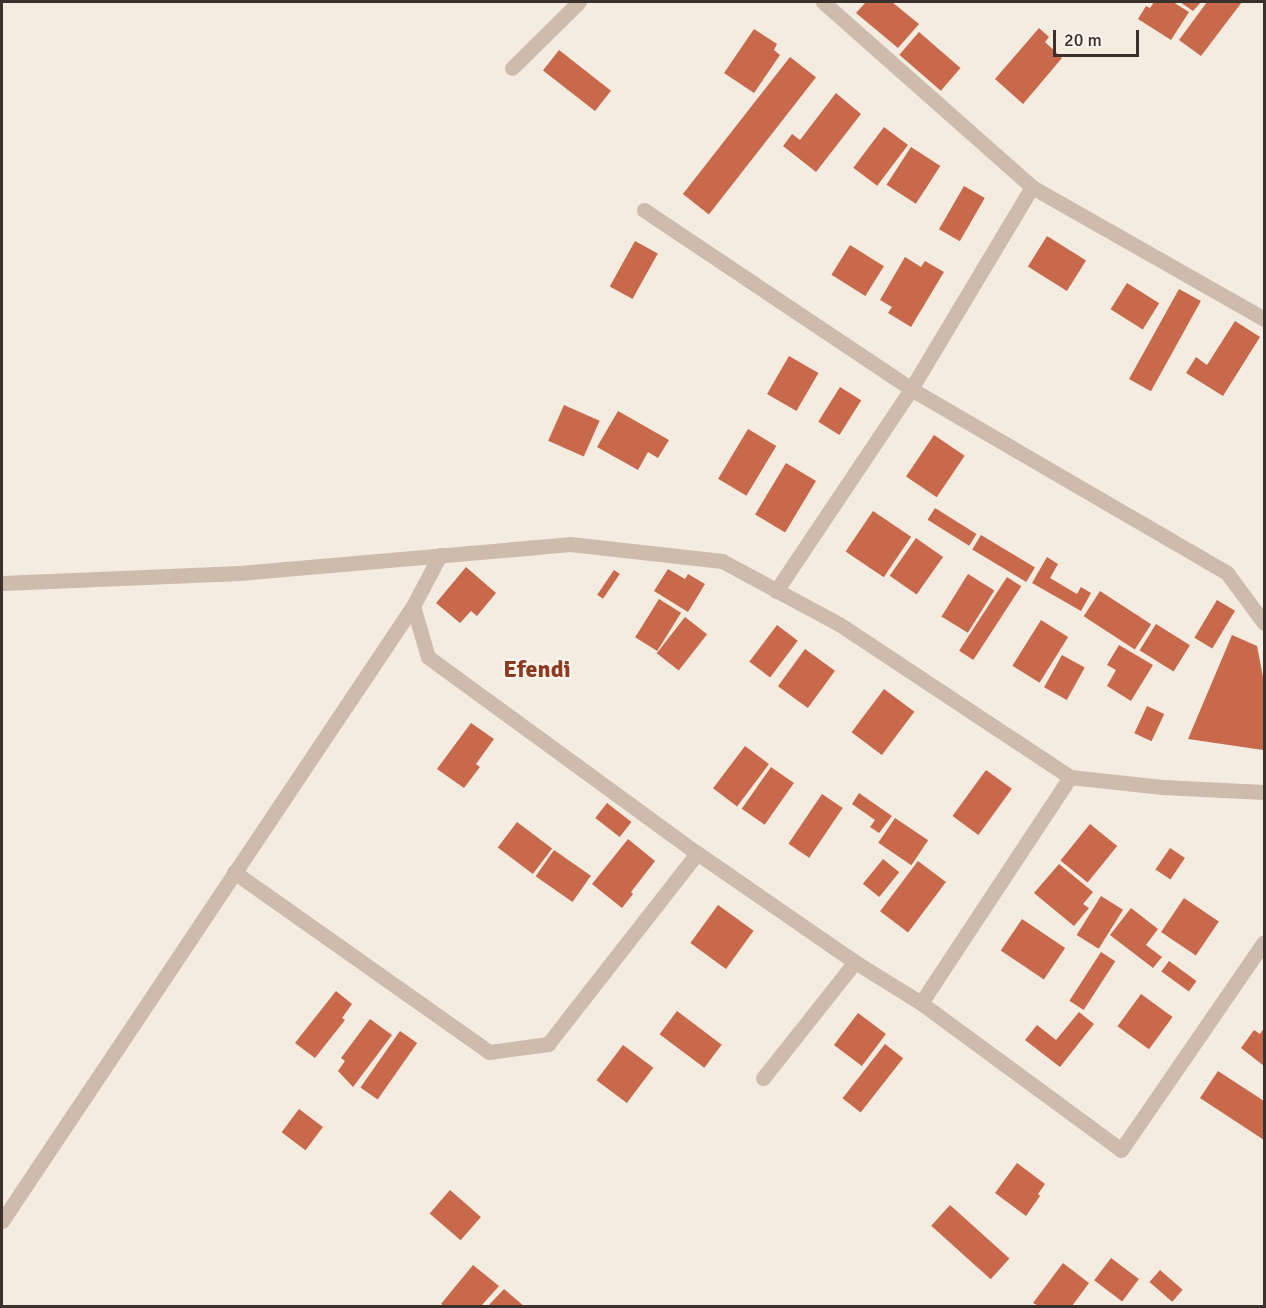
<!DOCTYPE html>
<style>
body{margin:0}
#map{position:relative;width:1266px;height:1308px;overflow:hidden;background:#f4ebe1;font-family:Signika,sans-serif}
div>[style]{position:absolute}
.building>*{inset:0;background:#c8694b;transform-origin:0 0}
.minor>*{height:15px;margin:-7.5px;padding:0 7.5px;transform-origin:7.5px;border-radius:7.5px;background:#cdbbac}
.tertiary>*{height:15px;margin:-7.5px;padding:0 7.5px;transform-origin:7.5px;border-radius:7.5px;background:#cdbbac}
span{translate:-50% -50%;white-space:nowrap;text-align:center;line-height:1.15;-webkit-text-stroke:4.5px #fbf5ee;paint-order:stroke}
.district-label{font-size:24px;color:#8c3b22;font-weight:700}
.frame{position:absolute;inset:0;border:3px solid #3b302b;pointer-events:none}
.scale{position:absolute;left:1053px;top:30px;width:86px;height:27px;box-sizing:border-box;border:3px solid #3b302b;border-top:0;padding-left:8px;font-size:18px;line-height:21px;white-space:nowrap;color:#3b302b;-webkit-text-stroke:4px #fbf5ee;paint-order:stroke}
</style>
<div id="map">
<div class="building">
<i style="clip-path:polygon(866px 2px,892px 2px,919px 24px,898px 48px,856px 13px)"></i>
<i style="clip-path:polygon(1154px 2px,1173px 2px,1189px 12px,1171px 40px,1138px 19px,1146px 6px,1150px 8px)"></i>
<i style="clip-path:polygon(1180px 2px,1201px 2px,1193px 11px)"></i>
<i style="clip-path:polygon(1207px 2px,1242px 2px,1201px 56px,1179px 40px)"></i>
<i style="clip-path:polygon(1039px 28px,1049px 37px,1045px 42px,1062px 58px,1023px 104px,995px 79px)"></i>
<i style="clip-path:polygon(754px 29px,777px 44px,774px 50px,780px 55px,754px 93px,724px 73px)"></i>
<i style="left:919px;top:32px;width:55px;height:30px;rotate:41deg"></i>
<i style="left:559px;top:50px;width:66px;height:26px;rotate:38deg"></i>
<i style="left:790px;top:57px;width:33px;height:174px;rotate:38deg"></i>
<i style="clip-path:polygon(836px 93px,861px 114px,816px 172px,783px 146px,792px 134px,800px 140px)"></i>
<i style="left:884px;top:127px;width:30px;height:51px;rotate:37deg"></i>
<i style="left:911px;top:147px;width:35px;height:45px;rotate:33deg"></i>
<i style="left:964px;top:186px;width:24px;height:50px;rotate:30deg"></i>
<i style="left:1047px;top:236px;width:46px;height:36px;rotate:32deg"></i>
<i style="left:635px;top:241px;width:26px;height:52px;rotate:29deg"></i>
<i style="left:850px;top:245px;width:40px;height:35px;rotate:32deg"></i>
<i style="clip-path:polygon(905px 257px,921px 267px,925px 261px,944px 272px,911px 327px,888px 313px,892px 307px,880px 300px)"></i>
<i style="left:1127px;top:283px;width:38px;height:31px;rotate:32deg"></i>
<i style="left:1179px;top:289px;width:25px;height:103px;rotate:29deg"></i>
<i style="clip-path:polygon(1235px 321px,1260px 337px,1223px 396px,1186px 373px,1196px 357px,1207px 365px)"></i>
<i style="left:789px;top:356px;width:34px;height:44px;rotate:30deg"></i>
<i style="left:840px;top:387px;width:25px;height:41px;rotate:32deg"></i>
<i style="left:564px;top:405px;width:39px;height:39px;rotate:24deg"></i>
<i style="clip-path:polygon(618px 411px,669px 440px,658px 458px,648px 452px,638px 470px,597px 447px)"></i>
<i style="left:748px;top:429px;width:33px;height:58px;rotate:31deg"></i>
<i style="left:934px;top:435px;width:37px;height:50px;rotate:34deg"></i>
<i style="left:786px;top:463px;width:35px;height:60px;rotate:31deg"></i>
<i style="left:935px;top:508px;width:49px;height:14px;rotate:32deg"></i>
<i style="left:873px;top:511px;width:46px;height:49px;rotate:34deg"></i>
<i style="left:981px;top:535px;width:63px;height:17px;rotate:31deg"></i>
<i style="left:916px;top:538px;width:33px;height:46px;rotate:35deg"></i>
<i style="clip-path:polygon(1047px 557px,1058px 564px,1050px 578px,1077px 594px,1081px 587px,1091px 593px,1081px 611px,1032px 583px)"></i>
<i style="clip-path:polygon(466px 567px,496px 593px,477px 616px,471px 611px,460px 623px,436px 603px)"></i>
<i style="clip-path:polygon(668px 569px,685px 579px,688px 574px,705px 584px,688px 612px,654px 591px)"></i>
<i style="left:614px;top:570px;width:7px;height:30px;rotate:34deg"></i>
<i style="left:968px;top:574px;width:31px;height:50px;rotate:32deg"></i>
<i style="left:1007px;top:577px;width:17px;height:88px;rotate:33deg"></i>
<i style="left:1100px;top:591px;width:61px;height:30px;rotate:33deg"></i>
<i style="left:659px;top:599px;width:26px;height:45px;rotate:32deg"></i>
<i style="left:1217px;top:600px;width:21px;height:44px;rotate:31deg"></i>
<i style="left:685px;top:617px;width:28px;height:46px;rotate:38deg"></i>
<i style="left:1041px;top:620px;width:32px;height:54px;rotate:32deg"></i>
<i style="left:1156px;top:624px;width:40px;height:31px;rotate:32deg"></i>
<i style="left:777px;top:625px;width:26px;height:46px;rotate:37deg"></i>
<i style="clip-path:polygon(1232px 635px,1257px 646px,1264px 682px,1263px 750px,1188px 739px)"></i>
<i style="clip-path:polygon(1119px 645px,1153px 665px,1131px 701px,1107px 686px,1116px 670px,1107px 665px)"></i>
<i style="left:805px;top:649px;width:37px;height:46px;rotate:36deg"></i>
<i style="left:1062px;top:655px;width:26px;height:37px;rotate:29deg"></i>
<i style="left:884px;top:689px;width:38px;height:54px;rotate:37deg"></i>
<i style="left:1147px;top:706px;width:19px;height:30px;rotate:25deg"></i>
<i style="clip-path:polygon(471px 723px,494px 739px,476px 764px,480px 767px,464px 788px,437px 769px)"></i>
<i style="left:745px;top:746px;width:30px;height:53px;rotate:37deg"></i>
<i style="left:771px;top:767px;width:28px;height:51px;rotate:35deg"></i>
<i style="left:986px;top:770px;width:32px;height:57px;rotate:36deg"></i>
<i style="clip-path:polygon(859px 793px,892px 816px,879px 833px,870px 827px,875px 820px,852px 804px)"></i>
<i style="left:822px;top:794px;width:25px;height:60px;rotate:34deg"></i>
<i style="left:607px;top:803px;width:31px;height:19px;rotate:38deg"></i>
<i style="left:895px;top:818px;width:40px;height:30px;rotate:34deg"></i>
<i style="left:517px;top:822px;width:44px;height:32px;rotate:37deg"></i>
<i style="left:1090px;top:824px;width:35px;height:47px;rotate:39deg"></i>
<i style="clip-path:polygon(628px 839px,655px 861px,631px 892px,633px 894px,622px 908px,592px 884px)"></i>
<i style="left:1170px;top:848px;width:18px;height:26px;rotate:34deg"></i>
<i style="left:554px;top:850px;width:45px;height:32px;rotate:35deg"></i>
<i style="left:883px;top:859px;width:21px;height:32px;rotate:39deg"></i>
<i style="left:918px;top:861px;width:35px;height:63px;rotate:37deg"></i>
<i style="clip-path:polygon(1059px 864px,1093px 892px,1083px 904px,1089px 908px,1074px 926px,1034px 893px)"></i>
<i style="left:1101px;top:896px;width:26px;height:46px;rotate:32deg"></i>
<i style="left:1184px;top:898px;width:42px;height:41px;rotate:34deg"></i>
<i style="left:718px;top:905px;width:44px;height:47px;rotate:36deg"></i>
<i style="clip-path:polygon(1131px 908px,1158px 929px,1146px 945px,1162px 957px,1153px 968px,1110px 935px)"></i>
<i style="left:1022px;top:919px;width:52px;height:38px;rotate:34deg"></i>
<i style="left:1101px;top:952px;width:17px;height:58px;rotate:33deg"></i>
<i style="left:1169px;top:961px;width:34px;height:13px;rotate:36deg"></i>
<i style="clip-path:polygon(336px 991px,352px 1004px,342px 1018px,345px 1020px,315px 1058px,295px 1043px)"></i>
<i style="left:1141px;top:994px;width:39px;height:40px;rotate:36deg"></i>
<i style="left:677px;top:1011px;width:56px;height:29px;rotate:37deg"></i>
<i style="clip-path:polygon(1079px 1012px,1094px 1024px,1060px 1067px,1025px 1040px,1037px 1025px,1056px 1040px)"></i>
<i style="left:858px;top:1013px;width:35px;height:40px;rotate:37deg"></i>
<i style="clip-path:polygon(370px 1019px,392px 1035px,353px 1087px,338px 1071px,345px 1061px,341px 1058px)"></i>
<i style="clip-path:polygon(1264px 1028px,1264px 1066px,1241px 1048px,1254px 1030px,1260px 1034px)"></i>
<i style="left:400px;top:1031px;width:21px;height:69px;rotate:35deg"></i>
<i style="left:885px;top:1044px;width:23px;height:69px;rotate:38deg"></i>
<i style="left:623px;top:1045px;width:38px;height:44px;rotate:37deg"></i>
<i style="clip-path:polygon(1218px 1071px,1264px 1101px,1264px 1140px,1200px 1098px)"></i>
<i style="left:299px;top:1109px;width:30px;height:29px;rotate:37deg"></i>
<i style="clip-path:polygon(1017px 1163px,1045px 1184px,1038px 1194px,1040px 1196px,1026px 1216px,995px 1193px)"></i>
<i style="left:450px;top:1190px;width:41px;height:31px;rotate:41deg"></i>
<i style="left:950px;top:1205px;width:80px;height:28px;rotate:42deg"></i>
<i style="left:1111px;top:1258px;width:35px;height:28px;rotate:37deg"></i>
<i style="clip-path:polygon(1063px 1263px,1089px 1283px,1072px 1306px,1039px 1306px,1033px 1303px)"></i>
<i style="clip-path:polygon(473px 1265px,499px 1286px,481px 1306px,444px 1306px,441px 1304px)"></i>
<i style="left:1160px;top:1270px;width:30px;height:16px;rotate:41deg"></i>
<i style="clip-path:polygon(504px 1289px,524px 1306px,488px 1306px)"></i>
</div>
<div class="minor">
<i style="left:823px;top:2px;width:279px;rotate:41.5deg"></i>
<i style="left:1032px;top:187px;width:267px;rotate:29.6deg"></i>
<i style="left:512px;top:68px;width:94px;rotate:-44.6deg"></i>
<i style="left:644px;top:210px;width:321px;rotate:33.8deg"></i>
<i style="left:911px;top:389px;width:366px;rotate:30.2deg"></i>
<i style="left:1227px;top:573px;width:62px;rotate:53.5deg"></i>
<i style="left:440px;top:555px;width:58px;rotate:117.9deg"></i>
<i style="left:413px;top:606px;width:53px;rotate:73.6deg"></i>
<i style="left:428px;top:657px;width:333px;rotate:36.1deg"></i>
<i style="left:697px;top:853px;width:192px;rotate:34.6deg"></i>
<i style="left:855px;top:962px;width:78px;rotate:31.8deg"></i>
<i style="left:921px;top:1003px;width:248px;rotate:36.3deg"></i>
<i style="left:1121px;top:1150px;width:252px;rotate:-55.5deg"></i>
<i style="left:776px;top:591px;width:243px;rotate:-56.2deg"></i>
<i style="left:911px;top:389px;width:235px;rotate:-59.1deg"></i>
<i style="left:234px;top:872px;width:312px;rotate:35.2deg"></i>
<i style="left:489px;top:1052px;width:60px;rotate:-7.7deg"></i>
<i style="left:548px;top:1044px;width:242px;rotate:-52deg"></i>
<i style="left:921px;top:1003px;width:271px;rotate:-56.6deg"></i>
<i style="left:763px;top:1078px;width:148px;rotate:-51.6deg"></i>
<i style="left:2px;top:1221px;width:740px;rotate:-56.25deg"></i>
</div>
<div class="tertiary">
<i style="left:2px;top:583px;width:238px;rotate:-2.4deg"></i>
<i style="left:240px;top:573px;width:331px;rotate:-5deg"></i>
<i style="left:570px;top:544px;width:153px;rotate:6.4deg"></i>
<i style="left:722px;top:561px;width:133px;rotate:28.3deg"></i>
<i style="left:839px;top:624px;width:277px;rotate:33.5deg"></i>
<i style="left:1070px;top:777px;width:93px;rotate:6.2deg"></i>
<i style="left:1162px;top:787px;width:102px;rotate:2.8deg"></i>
</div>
<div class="district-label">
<span style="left:537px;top:670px">Efendi</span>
</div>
<div class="frame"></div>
<div class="scale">20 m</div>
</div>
